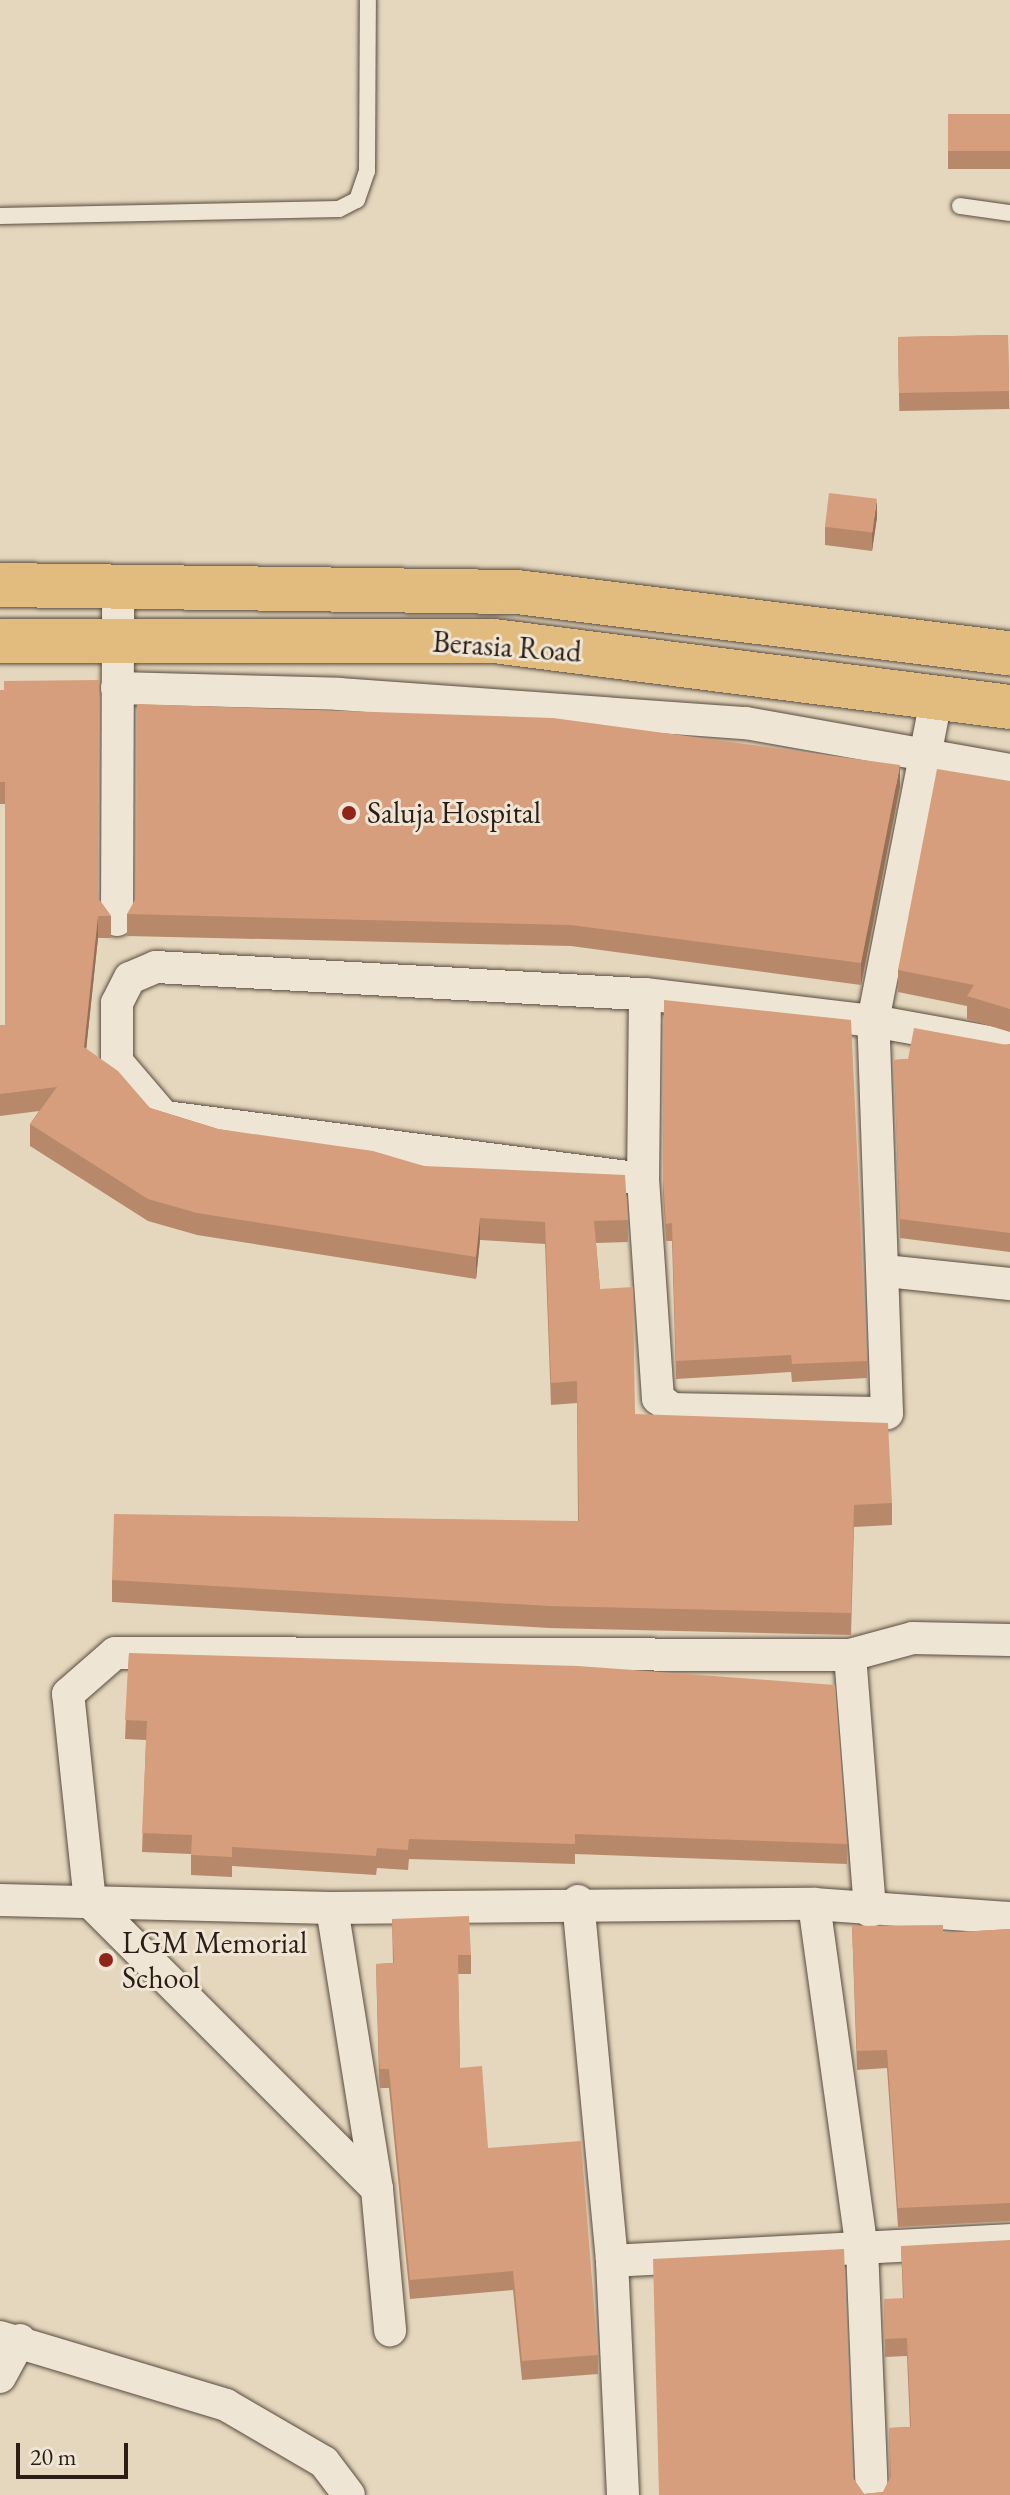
<!DOCTYPE html>
<style>
body{margin:0}
#map{position:relative;width:1010px;height:2495px;overflow:hidden;background:#e5d7bd;font-family:"EB Garamond",serif}
div>[style]{position:absolute}
.roads{filter:drop-shadow(0 0 2px #5a4c40) drop-shadow(0 0 2px #5a4c40)}
.lane>*{height:16px;margin:-8px;padding:0 8px;transform-origin:8px;border-radius:8px;background:#eee5d4}
.street>*{height:32px;margin:-16px;padding:0 16px;transform-origin:16px;border-radius:16px;background:#eee5d4}
.primary>*{height:44px;margin:-22px;padding:0 22px;transform-origin:22px;border-radius:22px;background:#e2bc7e}
.wall>*{inset:0;background:#b8886b;transform-origin:0 0}
.shaded-wall>*{inset:0;background:#966f57}
.building>*{inset:0;background:#d69e7c;transform-origin:0 0}
.dots>*{width:22px;height:22px;translate:-50% -50%;box-sizing:border-box;border:4px solid #eee5d4;border-radius:50%}
span{translate:-50% -50%;white-space:nowrap;text-align:center;line-height:1.15;-webkit-text-stroke:6px #eee5d4;paint-order:stroke}
.street-label{font-size:30px;color:#2b1d16}
.poi-label{font-size:30px;color:#2b1d16}
.left{translate:0 -50%;text-align:left}
.scale{position:absolute;left:16px;top:2443px;width:112px;height:36px;box-sizing:border-box;border:4px solid #2b1d16;border-top:0;padding-left:10px;font-size:24px;line-height:28px;white-space:nowrap;color:#2b1d16;-webkit-text-stroke:6px #eee5d4;paint-order:stroke}
</style>
<div id="map">
<div class="roads">
<div class="lane">
<i style="left:960px;top:206px;width:50px;rotate:8deg"></i>
<i style="left:0;top:216px;width:339px;rotate:-1.2deg"></i>
<i style="left:339px;top:209px;width:20px;rotate:-27deg"></i>
<i style="left:357px;top:200px;width:31px;rotate:-71deg"></i>
<i style="left:367px;top:171px;width:171px;rotate:-89.7deg"></i>
</div>
<div class="street">
<i style="left:117px;top:688px;width:222px;rotate:1.5deg"></i>
<i style="left:339px;top:694px;width:408px;rotate:4.1deg"></i>
<i style="left:746px;top:723px;width:268px;rotate:10.1deg"></i>
<i style="left:117px;top:920px;width:334px;rotate:-89.8deg"></i>
<i style="left:645px;top:994px;width:185px;rotate:90.6deg"></i>
<i style="left:643px;top:1179px;width:220px;rotate:86.1deg"></i>
<i style="left:658px;top:1398px;width:18px;rotate:38deg"></i>
<i style="left:672px;top:1409px;width:215px;rotate:1.1deg"></i>
<i style="left:887px;top:1413px;width:392px;rotate:-92deg"></i>
<i style="left:873px;top:1021px;width:332px;rotate:-78.9deg"></i>
<i style="left:643px;top:1179px;width:483px;rotate:-172.6deg"></i>
<i style="left:164px;top:1117px;width:72px;rotate:-130.5deg"></i>
<i style="left:117px;top:1062px;width:59px;rotate:-90deg"></i>
<i style="left:117px;top:1003px;width:28px;rotate:-63deg"></i>
<i style="left:130px;top:978px;width:28px;rotate:-23deg"></i>
<i style="left:156px;top:967px;width:490px;rotate:3.2deg"></i>
<i style="left:645px;top:994px;width:230px;rotate:6.8deg"></i>
<i style="left:873px;top:1021px;width:139px;rotate:10.3deg"></i>
<i style="left:886px;top:1271px;width:125px;rotate:6deg"></i>
<i style="left:850px;top:1655px;width:257px;rotate:85.5deg"></i>
<i style="left:0;top:1900px;width:332px;rotate:1.4deg"></i>
<i style="left:332px;top:1908px;width:482px;rotate:-0.5deg"></i>
<i style="left:814px;top:1904px;width:196px;rotate:4.1deg"></i>
<i style="left:578px;top:1901px;width:362px;rotate:84.6deg"></i>
<i style="left:612px;top:2261px;width:234px;rotate:87.3deg"></i>
<i style="left:814px;top:1904px;width:347px;rotate:82.1deg"></i>
<i style="left:862px;top:2248px;width:247px;rotate:87.7deg"></i>
<i style="left:332px;top:1908px;width:285px;rotate:80.9deg"></i>
<i style="left:377px;top:2189px;width:142px;rotate:84.7deg"></i>
<i style="left:377px;top:2189px;width:406px;rotate:-135deg"></i>
<i style="left:90px;top:1902px;width:209px;rotate:-96deg"></i>
<i style="left:68px;top:1694px;width:62px;rotate:-41.1deg"></i>
<i style="left:115px;top:1653px;width:735px;rotate:0.16deg"></i>
<i style="left:850px;top:1655px;width:65px;rotate:-15.1deg"></i>
<i style="left:913px;top:1638px;width:97px;rotate:1.2deg"></i>
<i style="left:612px;top:2261px;width:399px;rotate:-3deg"></i>
<i style="left:0;top:2337px;width:236px;rotate:16.7deg"></i>
<i style="left:226px;top:2405px;width:113px;rotate:30.2deg"></i>
<i style="left:324px;top:2462px;width:41px;rotate:52.9deg"></i>
<i style="left:0;top:2377px;width:42px;rotate:-61.6deg"></i>
</div>
<div class="primary">
<i style="left:0;top:585px;width:517px;rotate:0.78deg"></i>
<i style="left:517px;top:592px;width:497px;rotate:7.1deg"></i>
<i style="left:0;top:641px;width:494px"></i>
<i style="left:494px;top:641px;width:520px;rotate:7.29deg"></i>
</div>
</div>
<div class="wall">
<i style="left:1010px;top:114px;width:55px;height:62px;rotate:90deg"></i>
<i style="left:1008px;top:335px;width:74px;height:110px;rotate:89deg"></i>
<i style="clip-path:polygon(877px 517px,872px 551px,825px 545px,825px 527px)"></i>
<i style="clip-path:polygon(0 690px,98px 898px,111px 916px,111px 938px,98px 938px,86px 1049px,150px 1108px,218px 1129px,424px 1166px,628px 1220px,628px 1242px,596px 1243px,600px 1289px,635px 1414px,892px 1503px,892px 1525px,854px 1527px,851px 1635px,549px 1628px,112px 1602px,112px 1580px,578px 1521px,577px 1403px,551px 1405px,545px 1244px,480px 1240px,476px 1279px,197px 1235px,148px 1221px,30px 1146px,30px 1124px,39px 1111px,0 1116px,0 1025px,5px 1025px,5px 804px,0 804px)"></i>
<i style="clip-path:polygon(1010px 781px,1010px 1032px,967px 1019px,967px 1006px,898px 992px,898px 970px)"></i>
<i style="clip-path:polygon(900px 786px,861px 985px,571px 946px,127px 936px,127px 914px)"></i>
<i style="clip-path:polygon(664px 1000px,867px 1361px,867px 1378px,792px 1382px,791px 1372px,676px 1379px,672px 1241px,666px 1241px,663px 1196px)"></i>
<i style="clip-path:polygon(1010px 1044px,1010px 1252px,900px 1238px,894px 1060px,908px 1059px)"></i>
<i style="clip-path:polygon(129px 1653px,847px 1844px,847px 1864px,575px 1854px,575px 1864px,409px 1859px,408px 1870px,377px 1868px,376px 1875px,232px 1866px,232px 1877px,191px 1875px,191px 1854px,142px 1852px,146px 1740px,125px 1739px)"></i>
<i style="clip-path:polygon(392px 1919px,471px 1955px,471px 1974px,458px 1974px,460px 2068px,488px 2148px,598px 2355px,598px 2374px,522px 2380px,513px 2290px,410px 2299px,389px 2088px,380px 2088px,379px 2079px,376px 1964px,393px 1963px)"></i>
<i style="clip-path:polygon(852px 1926px,943px 1933px,1010px 1929px,1010px 2221px,898px 2227px,887px 2068px,857px 2070px)"></i>
<i style="clip-path:polygon(901px 2246px,1010px 2495px,659px 2495px,853px 2478px,864px 2494px,883px 2492px,890px 2478px,889px 2428px,910px 2427px,907px 2356px,885px 2357px,884px 2299px,903px 2299px)"></i>
</div>
<div class="shaded-wall">
<i style="clip-path:polygon(877px 499px,877px 517px,872px 551px,872px 533px)"></i>
<i style="clip-path:polygon(900px 765px,900px 786px,861px 985px,861px 963px)"></i>
<i style="clip-path:polygon(98px 916px,98px 938px,84px 1070px,84px 1047px)"></i>
<i style="clip-path:polygon(480px 1218px,480px 1240px,476px 1279px,476px 1257px)"></i>
</div>
<div class="building">
<i style="left:1010px;top:114px;width:37px;height:62px;rotate:90deg"></i>
<i style="left:1008px;top:335px;width:56px;height:110px;rotate:89deg"></i>
<i style="left:829px;top:493px;width:48px;height:34px;rotate:7deg"></i>
<i style="clip-path:polygon(99px 680px,98px 898px,111px 916px,98px 916px,84px 1047px,118px 1071px,150px 1108px,218px 1129px,373px 1151px,424px 1166px,625px 1175px,628px 1220px,594px 1221px,600px 1289px,633px 1287px,635px 1414px,888px 1423px,892px 1503px,854px 1505px,851px 1613px,549px 1606px,112px 1580px,114px 1514px,579px 1521px,577px 1381px,551px 1383px,545px 1222px,480px 1218px,476px 1257px,197px 1213px,148px 1199px,30px 1124px,57px 1087px,0 1094px,0 1025px,5px 1025px,5px 782px,0 782px,0 690px,4px 690px,4px 681px)"></i>
<i style="clip-path:polygon(137px 704px,553px 718px,900px 765px,861px 963px,571px 925px,127px 914px,136px 898px)"></i>
<i style="clip-path:polygon(937px 769px,1010px 781px,1010px 1009px,967px 996px,974px 985px,898px 970px)"></i>
<i style="clip-path:polygon(664px 1000px,851px 1020px,867px 1361px,792px 1364px,791px 1355px,676px 1361px,672px 1223px,666px 1224px,663px 1178px)"></i>
<i style="clip-path:polygon(914px 1028px,1007px 1045px,1010px 1044px,1010px 1233px,900px 1219px,894px 1060px,908px 1059px)"></i>
<i style="clip-path:polygon(129px 1653px,578px 1666px,835px 1685px,847px 1844px,575px 1834px,575px 1844px,409px 1839px,408px 1850px,377px 1848px,376px 1856px,232px 1847px,232px 1857px,191px 1855px,192px 1835px,142px 1833px,147px 1721px,125px 1720px)"></i>
<i style="clip-path:polygon(469px 1916px,471px 1955px,458px 1955px,460px 2068px,482px 2066px,488px 2148px,581px 2141px,598px 2355px,522px 2361px,513px 2271px,410px 2280px,389px 2069px,380px 2069px,379px 2060px,376px 1964px,394px 1963px,392px 1919px)"></i>
<i style="clip-path:polygon(943px 1925px,943px 1933px,1010px 1929px,1010px 2203px,898px 2208px,887px 2050px,857px 2051px,852px 1926px)"></i>
<i style="clip-path:polygon(1010px 2240px,1010px 2495px,659px 2495px,653px 2259px,844px 2249px,853px 2478px,864px 2494px,883px 2492px,891px 2476px,889px 2428px,911px 2427px,907px 2338px,885px 2339px,884px 2299px,904px 2298px,901px 2246px)"></i>
</div>
<div class="dots">
<i style="left:349px;top:813px;background:#8f2418"></i>
<i style="left:106px;top:1960px;background:#8f2418"></i>
</div>
<div class="street-label">
<span style="left:507px;top:647px;rotate:4deg">Berasia Road</span>
</div>
<div class="poi-label">
<span class="left" style="left:367px;top:813px">Saluja Hospital</span>
<span class="left" style="left:122px;top:1960px">LGM Memorial<br>School</span>
</div>
<div class="scale">20 m</div>
</div>
